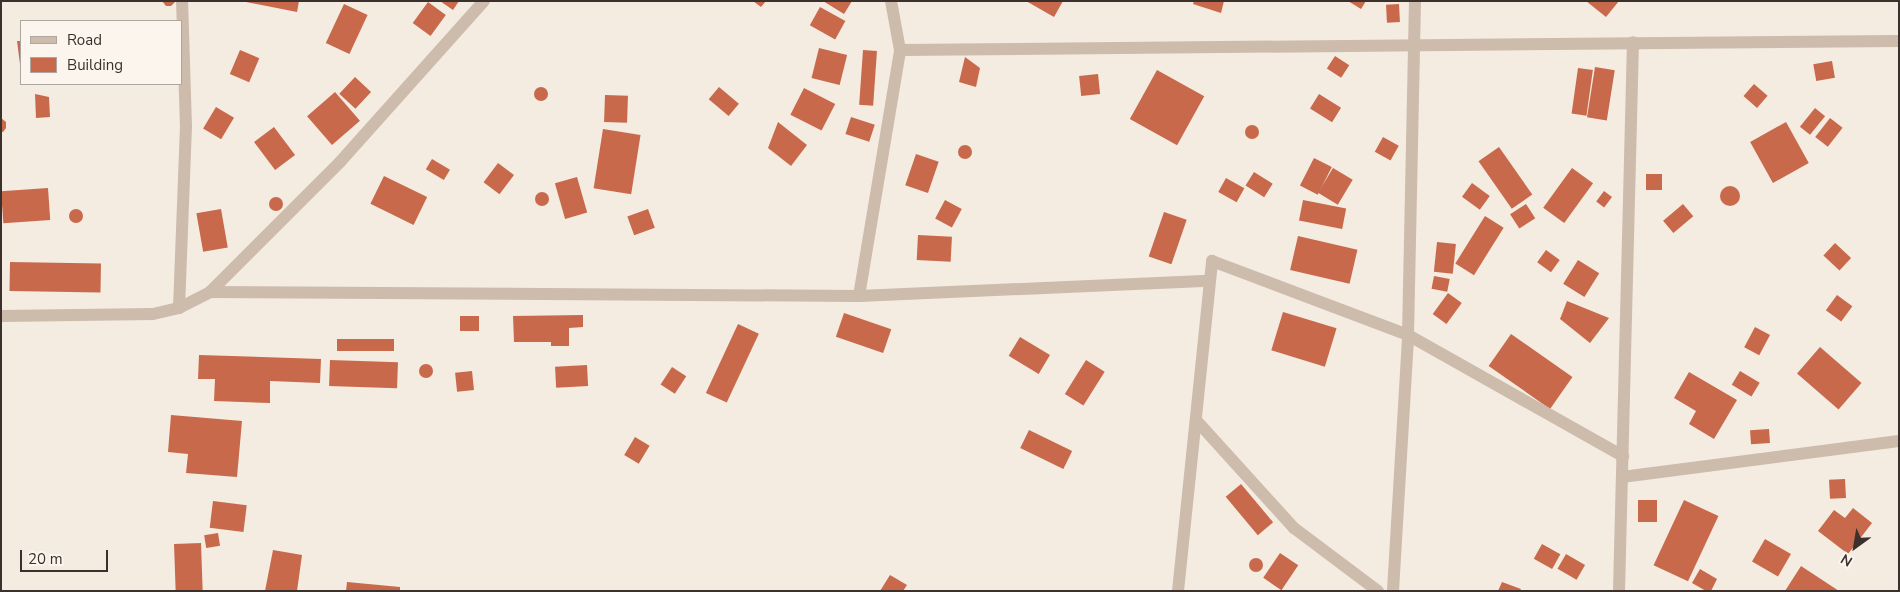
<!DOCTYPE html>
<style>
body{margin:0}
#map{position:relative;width:1900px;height:592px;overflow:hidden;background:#f4ebe1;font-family:"Nunito Sans",sans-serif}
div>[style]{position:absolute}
.building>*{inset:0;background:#c8694b;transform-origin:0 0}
.round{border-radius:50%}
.street>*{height:12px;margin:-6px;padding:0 6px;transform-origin:6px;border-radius:6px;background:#cdbbac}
span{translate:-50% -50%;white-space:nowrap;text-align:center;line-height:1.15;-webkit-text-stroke:4px #fbf5ee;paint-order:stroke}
.frame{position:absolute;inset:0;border:2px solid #3b302b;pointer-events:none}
.legend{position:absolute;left:20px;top:20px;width:162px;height:65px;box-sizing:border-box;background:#fbf5ee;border:1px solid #aea6a0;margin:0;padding:6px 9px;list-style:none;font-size:15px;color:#3b302b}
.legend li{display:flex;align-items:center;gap:10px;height:25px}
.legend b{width:25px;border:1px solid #aea6a0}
.north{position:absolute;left:1830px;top:522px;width:50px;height:50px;-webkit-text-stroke:4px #fbf5ee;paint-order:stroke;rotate:212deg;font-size:14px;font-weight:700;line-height:20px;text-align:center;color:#3b302b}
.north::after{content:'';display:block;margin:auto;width:18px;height:22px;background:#3b302b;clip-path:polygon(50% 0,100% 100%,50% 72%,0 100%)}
.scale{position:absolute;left:20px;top:550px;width:88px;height:22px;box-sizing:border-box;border:2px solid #3b302b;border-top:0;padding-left:6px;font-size:15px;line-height:18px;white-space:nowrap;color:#3b302b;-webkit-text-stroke:4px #fbf5ee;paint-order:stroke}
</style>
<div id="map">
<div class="building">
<i style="clip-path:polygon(162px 1px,176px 1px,171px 6px,166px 6px)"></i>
<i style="clip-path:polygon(241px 1px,299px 1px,297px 12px)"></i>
<i style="clip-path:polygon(440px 1px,459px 1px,453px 10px)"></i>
<i style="clip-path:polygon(753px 1px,766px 1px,761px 7px)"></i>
<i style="clip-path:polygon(823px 1px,852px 1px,844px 14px)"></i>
<i style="clip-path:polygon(1026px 1px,1063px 1px,1054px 17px)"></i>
<i style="clip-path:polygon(1194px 1px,1224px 1px,1221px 13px,1193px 4px)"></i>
<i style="clip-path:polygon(1348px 1px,1366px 1px,1361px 9px)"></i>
<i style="clip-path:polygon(1586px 1px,1619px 1px,1606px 17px)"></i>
<i style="left:428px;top:2px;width:22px;height:26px;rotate:36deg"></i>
<i style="left:344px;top:4px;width:26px;height:43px;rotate:25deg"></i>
<i style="left:1399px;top:4px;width:18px;height:13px;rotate:87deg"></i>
<i style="left:820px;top:7px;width:29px;height:21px;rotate:29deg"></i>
<i style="clip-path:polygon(17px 41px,21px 41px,21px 64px,20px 64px)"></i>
<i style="left:819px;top:48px;width:29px;height:31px;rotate:14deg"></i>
<i style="left:240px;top:50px;width:21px;height:26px;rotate:23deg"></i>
<i style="left:863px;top:50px;width:14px;height:55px;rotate:4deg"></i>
<i style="left:1335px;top:56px;width:17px;height:15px;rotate:33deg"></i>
<i style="clip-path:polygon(965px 57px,980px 68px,976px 87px,959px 82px)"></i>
<i style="left:1832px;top:61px;width:17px;height:19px;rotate:80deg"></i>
<i style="left:1595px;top:67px;width:20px;height:51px;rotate:9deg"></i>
<i style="left:1578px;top:68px;width:15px;height:46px;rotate:8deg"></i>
<i style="left:1157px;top:70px;width:54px;height:56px;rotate:29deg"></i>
<i style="left:1098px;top:74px;width:20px;height:19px;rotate:84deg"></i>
<i style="left:355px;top:77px;width:22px;height:23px;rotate:43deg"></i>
<i style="left:1754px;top:84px;width:18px;height:16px;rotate:41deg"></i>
<i style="left:719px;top:87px;width:26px;height:16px;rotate:40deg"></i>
<i class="round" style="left:534px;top:87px;width:14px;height:14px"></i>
<i style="left:804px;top:88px;width:35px;height:30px;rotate:27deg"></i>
<i style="left:335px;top:92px;width:38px;height:37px;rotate:49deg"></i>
<i style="clip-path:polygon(35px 94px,49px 97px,50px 117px,36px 118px)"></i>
<i style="left:1319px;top:94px;width:26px;height:17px;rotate:32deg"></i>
<i style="left:605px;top:95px;width:23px;height:27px;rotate:2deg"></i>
<i style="left:216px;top:107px;width:21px;height:25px;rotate:31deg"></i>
<i style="left:1815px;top:108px;width:13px;height:24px;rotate:39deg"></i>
<i style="left:851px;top:117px;width:25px;height:18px;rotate:18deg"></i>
<i style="clip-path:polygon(1px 118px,6px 122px,6px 128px,3px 132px,1px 132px)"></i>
<i style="left:1830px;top:118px;width:16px;height:24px;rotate:38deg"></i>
<i style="clip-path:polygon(778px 122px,807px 145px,791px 166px,768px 148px)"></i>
<i style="left:1786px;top:122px;width:47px;height:41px;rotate:61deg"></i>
<i class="round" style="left:1245px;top:125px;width:14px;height:14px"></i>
<i style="left:274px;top:127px;width:35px;height:25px;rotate:53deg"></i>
<i style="left:603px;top:129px;width:38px;height:60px;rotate:9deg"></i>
<i style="left:1383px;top:137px;width:18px;height:17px;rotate:29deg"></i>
<i class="round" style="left:958px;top:145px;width:14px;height:14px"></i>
<i style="left:1499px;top:147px;width:58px;height:25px;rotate:55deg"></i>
<i style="left:916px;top:154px;width:24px;height:33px;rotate:19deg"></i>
<i style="left:1314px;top:158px;width:20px;height:31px;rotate:27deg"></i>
<i style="left:432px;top:159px;width:21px;height:12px;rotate:31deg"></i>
<i style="left:498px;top:163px;width:20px;height:24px;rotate:37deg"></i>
<i style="left:1333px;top:168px;width:23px;height:29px;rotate:31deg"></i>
<i style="left:1572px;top:168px;width:26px;height:49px;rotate:36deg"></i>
<i style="left:1254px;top:172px;width:22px;height:16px;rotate:32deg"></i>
<i style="left:1662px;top:174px;width:16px;height:16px;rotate:90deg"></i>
<i style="left:384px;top:176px;width:48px;height:31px;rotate:26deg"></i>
<i style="left:577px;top:177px;width:37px;height:23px;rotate:74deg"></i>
<i style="left:1226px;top:178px;width:21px;height:16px;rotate:29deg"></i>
<i style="left:1472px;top:183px;width:22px;height:17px;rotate:36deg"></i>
<i class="round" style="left:1720px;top:186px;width:20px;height:20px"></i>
<i style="left:48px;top:188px;width:32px;height:47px;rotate:86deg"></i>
<i style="left:1604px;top:191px;width:10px;height:13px;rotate:37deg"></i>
<i class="round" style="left:535px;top:192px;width:14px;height:14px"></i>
<i class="round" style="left:269px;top:197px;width:14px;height:14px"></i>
<i style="left:945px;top:200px;width:19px;height:21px;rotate:28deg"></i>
<i style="left:1303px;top:200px;width:44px;height:21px;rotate:11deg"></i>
<i style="left:1526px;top:204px;width:17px;height:19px;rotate:57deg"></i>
<i style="left:1683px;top:204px;width:16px;height:26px;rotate:50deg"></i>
<i style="left:221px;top:209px;width:39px;height:25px;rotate:80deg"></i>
<i style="left:648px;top:209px;width:20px;height:22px;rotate:70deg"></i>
<i class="round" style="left:69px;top:209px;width:14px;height:14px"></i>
<i style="left:1164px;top:212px;width:24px;height:47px;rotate:19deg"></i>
<i style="left:1485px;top:216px;width:22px;height:56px;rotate:32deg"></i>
<i style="left:918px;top:235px;width:34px;height:25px;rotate:3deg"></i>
<i style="left:1298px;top:236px;width:61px;height:35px;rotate:13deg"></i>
<i style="left:1437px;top:242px;width:19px;height:30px;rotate:6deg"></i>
<i style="left:1835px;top:243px;width:22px;height:17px;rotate:43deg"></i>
<i style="left:1546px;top:250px;width:17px;height:15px;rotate:36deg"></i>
<i style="left:1578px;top:260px;width:25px;height:28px;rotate:32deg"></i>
<i style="left:10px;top:262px;width:91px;height:29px;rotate:1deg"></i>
<i style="left:1434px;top:276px;width:16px;height:13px;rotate:11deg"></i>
<i style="left:1448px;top:293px;width:17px;height:26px;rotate:36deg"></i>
<i style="left:1837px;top:295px;width:19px;height:19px;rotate:36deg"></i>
<i style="clip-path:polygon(1567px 301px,1609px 318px,1590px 343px,1560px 319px)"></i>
<i style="left:1283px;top:312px;width:56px;height:40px;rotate:17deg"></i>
<i style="left:844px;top:313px;width:50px;height:25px;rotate:19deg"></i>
<i style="clip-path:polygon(583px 315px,583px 327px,569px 328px,569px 346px,551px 346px,551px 342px,514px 342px,513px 316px)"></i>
<i style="left:460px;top:316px;width:19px;height:15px"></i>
<i style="left:738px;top:324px;width:23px;height:76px;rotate:25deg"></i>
<i style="left:1755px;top:327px;width:17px;height:23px;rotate:28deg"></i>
<i style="left:1511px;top:334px;width:75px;height:39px;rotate:35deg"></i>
<i style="left:1020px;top:337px;width:35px;height:22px;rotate:31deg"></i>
<i style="left:394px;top:339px;width:12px;height:57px;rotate:90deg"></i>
<i style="left:1820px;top:347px;width:55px;height:35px;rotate:41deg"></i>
<i style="clip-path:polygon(199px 355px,321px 359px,320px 383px,270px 381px,270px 403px,214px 401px,215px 379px,198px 379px)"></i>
<i style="left:330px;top:360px;width:68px;height:26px;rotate:2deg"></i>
<i style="left:1086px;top:360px;width:22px;height:40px;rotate:32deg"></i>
<i class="round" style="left:419px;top:364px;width:14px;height:14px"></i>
<i style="left:587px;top:365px;width:21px;height:32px;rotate:87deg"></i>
<i style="left:672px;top:367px;width:17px;height:21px;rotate:33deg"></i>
<i style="left:472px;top:371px;width:19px;height:17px;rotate:84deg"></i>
<i style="left:1740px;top:371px;width:23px;height:16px;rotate:31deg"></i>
<i style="clip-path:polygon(1689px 372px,1737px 400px,1714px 439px,1689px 424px,1696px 411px,1674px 398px)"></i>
<i style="clip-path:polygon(171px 415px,242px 421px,237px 477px,186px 473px,188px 454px,168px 452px)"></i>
<i style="left:1769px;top:429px;width:14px;height:19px;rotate:86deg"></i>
<i style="left:1029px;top:430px;width:48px;height:20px;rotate:26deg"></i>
<i style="left:635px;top:437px;width:17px;height:21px;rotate:31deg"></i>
<i style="left:1845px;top:479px;width:19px;height:16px;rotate:87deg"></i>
<i style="left:1241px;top:484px;width:50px;height:20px;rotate:50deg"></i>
<i style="left:1638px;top:500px;width:19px;height:22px"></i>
<i style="left:1684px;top:500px;width:38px;height:72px;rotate:25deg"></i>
<i style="left:213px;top:501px;width:34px;height:27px;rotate:7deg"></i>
<i style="clip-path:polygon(1853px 508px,1872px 523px,1848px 554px,1818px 531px,1834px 510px,1845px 518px)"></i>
<i style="left:218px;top:533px;width:13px;height:14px;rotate:81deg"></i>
<i style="left:1765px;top:539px;width:30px;height:26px;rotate:30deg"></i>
<i style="left:201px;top:543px;width:48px;height:27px;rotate:88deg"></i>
<i style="left:1542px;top:544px;width:21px;height:17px;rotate:29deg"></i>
<i style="clip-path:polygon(273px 550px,302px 555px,297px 591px,265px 591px)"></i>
<i style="left:1280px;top:553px;width:22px;height:30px;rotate:34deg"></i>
<i style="left:1566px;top:554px;width:22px;height:17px;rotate:30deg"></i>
<i class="round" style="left:1249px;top:558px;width:14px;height:14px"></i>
<i style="clip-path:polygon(1801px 566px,1839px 591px,1785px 591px)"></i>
<i style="clip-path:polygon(1700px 569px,1717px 579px,1711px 591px,1706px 591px,1692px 583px)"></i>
<i style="clip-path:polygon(890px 575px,907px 585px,903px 591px,880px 591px)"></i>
<i style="clip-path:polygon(347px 582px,400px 587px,400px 591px,346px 591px)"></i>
<i style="clip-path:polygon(1502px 582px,1521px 589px,1520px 591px,1498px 591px)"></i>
</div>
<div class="street">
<i style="left:900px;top:50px;width:999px;rotate:-0.52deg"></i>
<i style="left:210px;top:292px;width:649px;rotate:0.35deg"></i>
<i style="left:859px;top:296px;width:350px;rotate:-2.5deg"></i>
<i style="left:859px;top:296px;width:249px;rotate:-80.5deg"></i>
<i style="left:900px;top:50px;width:50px;rotate:-100.4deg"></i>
<i style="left:179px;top:308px;width:181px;rotate:-87.8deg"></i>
<i style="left:186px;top:127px;width:126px;rotate:-91.8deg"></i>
<i style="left:1px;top:316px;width:152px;rotate:-0.8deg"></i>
<i style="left:153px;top:314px;width:27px;rotate:-13deg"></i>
<i style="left:179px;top:308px;width:35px;rotate:-27deg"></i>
<i style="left:210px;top:292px;width:184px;rotate:-45deg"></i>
<i style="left:340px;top:162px;width:216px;rotate:-48.2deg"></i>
<i style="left:1196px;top:420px;width:146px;rotate:47.8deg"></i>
<i style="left:1294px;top:528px;width:105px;rotate:36.9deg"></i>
<i style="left:1622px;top:477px;width:279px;rotate:-7.4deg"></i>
<i style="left:1178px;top:591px;width:332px;rotate:-84.1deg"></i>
<i style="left:1212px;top:261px;width:210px;rotate:20.7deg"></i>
<i style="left:1408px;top:335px;width:247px;rotate:29.4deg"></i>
<i style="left:1393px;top:591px;width:256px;rotate:-86.6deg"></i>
<i style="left:1408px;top:335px;width:334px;rotate:-88.8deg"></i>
<i style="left:1619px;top:591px;width:549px;rotate:-88.54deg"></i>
</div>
<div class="frame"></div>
<ul class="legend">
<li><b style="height:6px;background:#cdbbac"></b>Road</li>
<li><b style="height:14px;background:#c8694b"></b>Building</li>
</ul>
<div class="north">N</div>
<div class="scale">20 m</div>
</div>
